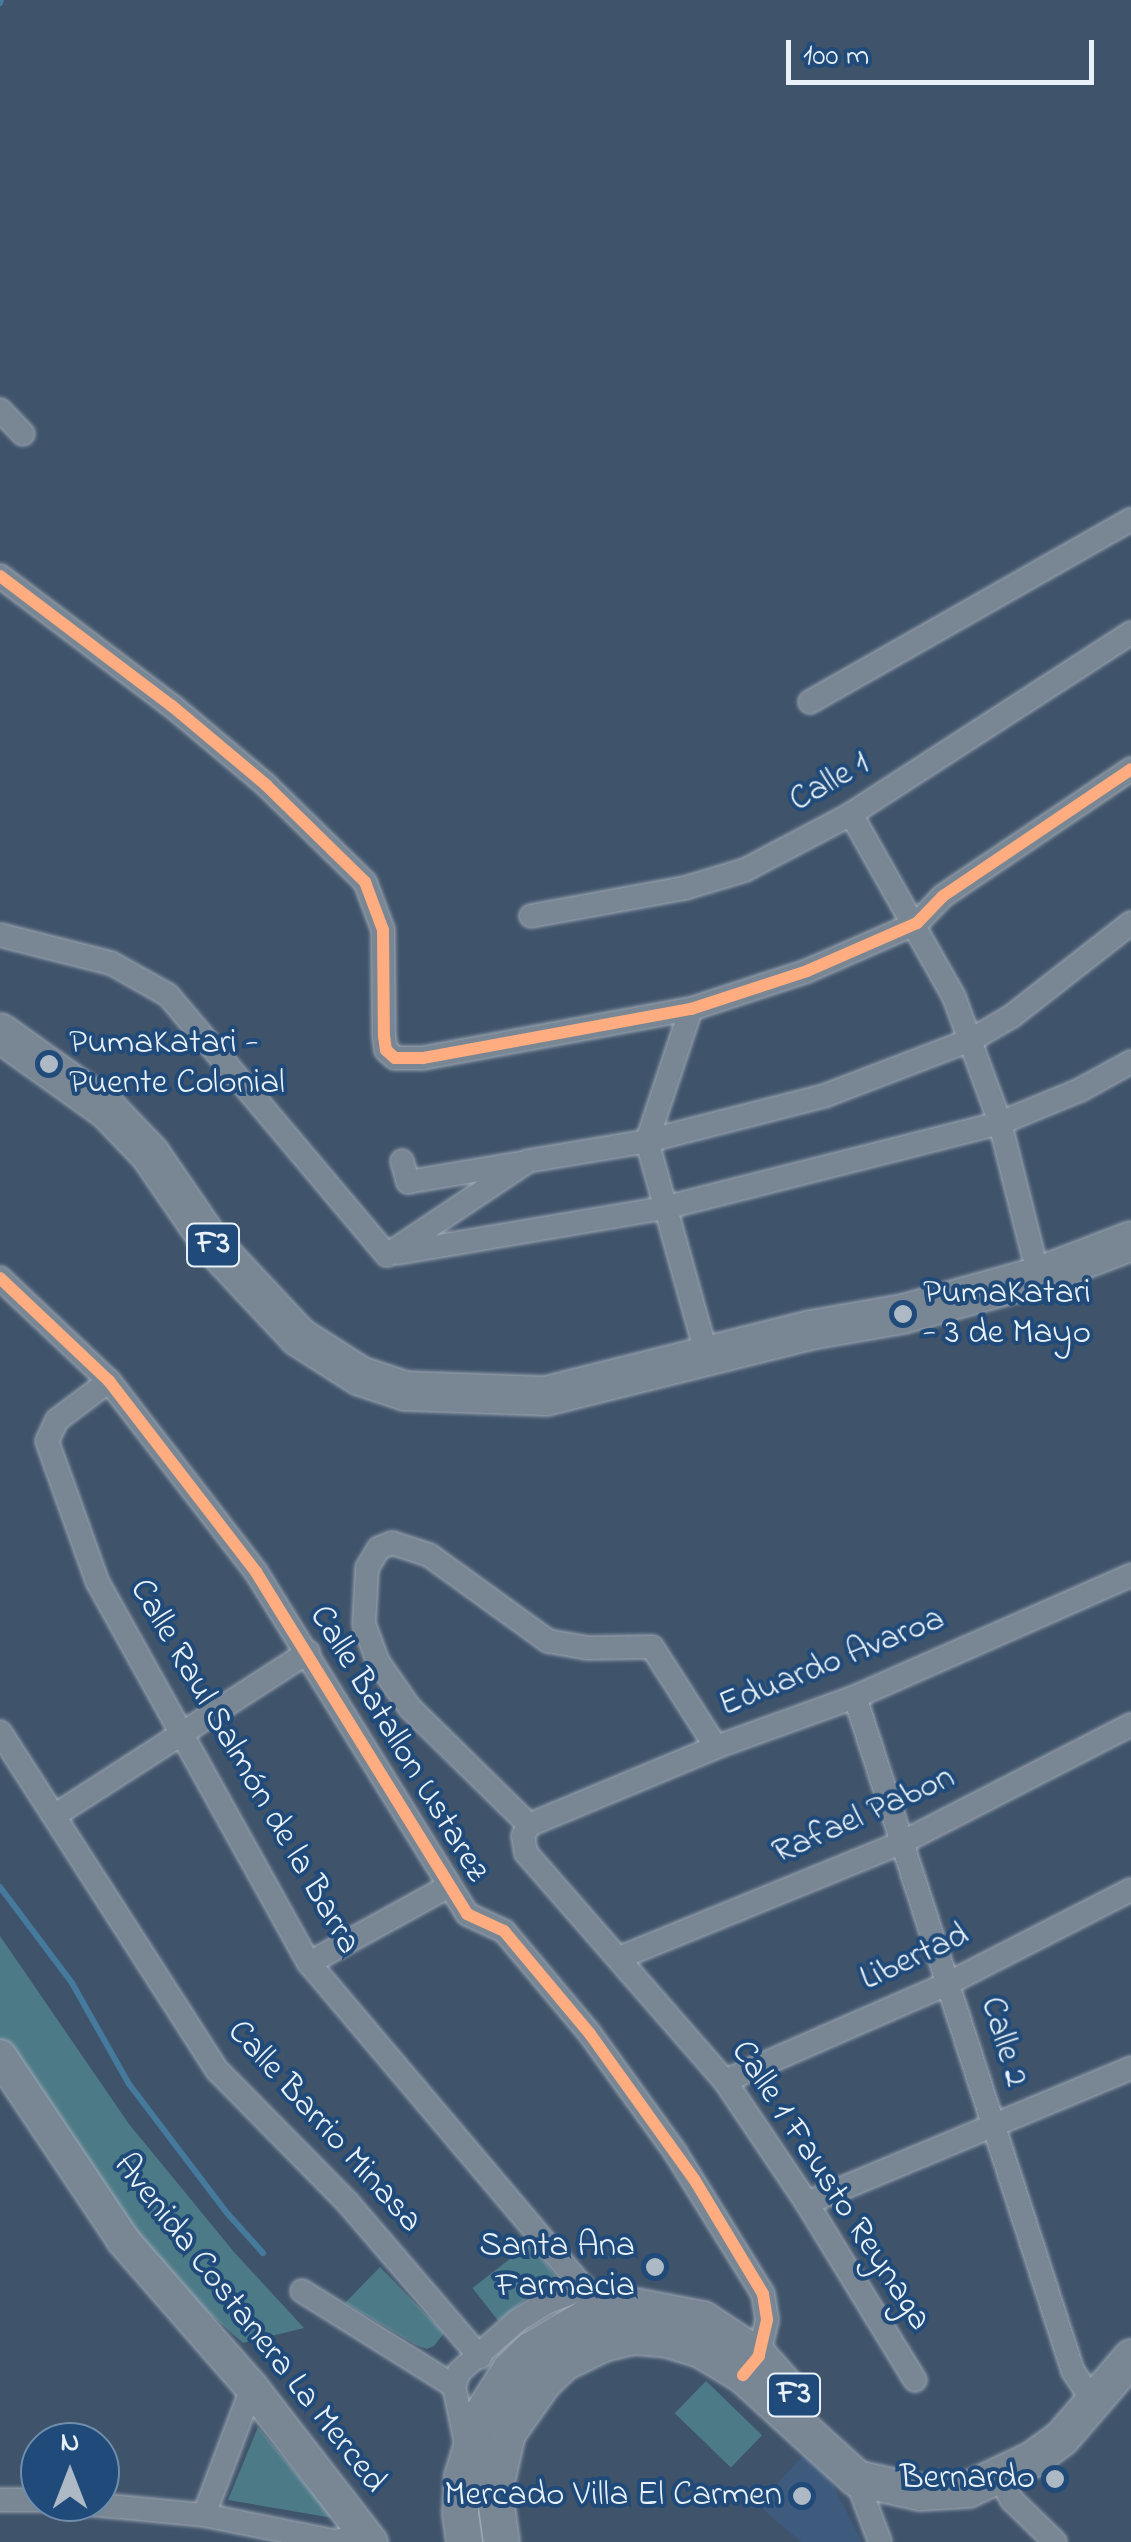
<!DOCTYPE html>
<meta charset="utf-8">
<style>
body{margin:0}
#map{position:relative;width:1131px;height:2542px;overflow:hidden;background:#3f536a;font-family:"Indie Flower",sans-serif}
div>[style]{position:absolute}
.built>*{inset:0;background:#3e5a7c}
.green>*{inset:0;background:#4c7a87;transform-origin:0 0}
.stream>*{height:6px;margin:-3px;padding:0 3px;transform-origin:3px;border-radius:3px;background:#457a9d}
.roads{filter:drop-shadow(0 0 2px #9fa9b5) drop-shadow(0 0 2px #9fa9b5)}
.minor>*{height:22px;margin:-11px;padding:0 11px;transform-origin:11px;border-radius:11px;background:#798694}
.secondary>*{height:32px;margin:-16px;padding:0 16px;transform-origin:16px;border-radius:16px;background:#798694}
.primary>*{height:35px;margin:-17.5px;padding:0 17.5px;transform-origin:17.5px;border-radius:17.5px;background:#798694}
.trunk>*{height:38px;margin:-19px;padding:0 19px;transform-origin:19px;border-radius:19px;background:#798694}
.cycleway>*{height:12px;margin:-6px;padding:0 6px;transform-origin:6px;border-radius:6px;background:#ffac80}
.dots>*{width:28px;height:28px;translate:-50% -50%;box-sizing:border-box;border:5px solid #1f4a7a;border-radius:50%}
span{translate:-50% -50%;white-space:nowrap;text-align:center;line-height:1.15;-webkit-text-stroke:8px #1f4a7a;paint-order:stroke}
.shield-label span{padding:2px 8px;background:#1f4a7a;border:2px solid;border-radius:8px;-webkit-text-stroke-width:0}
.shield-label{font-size:32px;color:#e8f1f8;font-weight:700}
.street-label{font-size:35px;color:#e8f1f8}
.poi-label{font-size:35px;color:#e8f1f8}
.left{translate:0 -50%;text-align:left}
.right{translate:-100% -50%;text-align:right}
.north{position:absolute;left:20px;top:2422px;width:100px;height:100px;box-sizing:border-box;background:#1f4a7a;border:2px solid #6f8dac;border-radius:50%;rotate:0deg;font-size:28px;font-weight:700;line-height:40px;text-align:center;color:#e8f1f8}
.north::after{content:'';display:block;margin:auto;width:35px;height:45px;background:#adbac6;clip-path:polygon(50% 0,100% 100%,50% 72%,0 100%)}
.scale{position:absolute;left:786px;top:40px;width:308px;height:45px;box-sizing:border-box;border:5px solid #e8f1f8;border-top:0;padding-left:12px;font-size:30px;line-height:35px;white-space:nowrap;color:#e8f1f8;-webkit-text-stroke:8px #1f4a7a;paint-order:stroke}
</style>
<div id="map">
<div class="built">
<i style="clip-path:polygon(804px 2454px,827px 2473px,862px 2542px,801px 2542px,758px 2505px)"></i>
</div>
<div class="green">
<i style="clip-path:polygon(0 1936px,129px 2124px,234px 2252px,304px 2328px,243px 2343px,160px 2270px,0 2041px)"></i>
<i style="left:530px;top:2243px;width:42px;height:73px;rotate:52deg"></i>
<i style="clip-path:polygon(380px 2267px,444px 2333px,434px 2346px,427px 2349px,416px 2345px,345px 2303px)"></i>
<i style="left:706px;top:2381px;width:78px;height:45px;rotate:44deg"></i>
<i style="clip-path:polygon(258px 2427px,333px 2518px,228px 2500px)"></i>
</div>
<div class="stream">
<i style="left:0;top:3px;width:3px;rotate:-72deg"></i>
<i style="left:0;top:1887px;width:120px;rotate:53.1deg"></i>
<i style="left:72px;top:1983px;width:116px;rotate:60.6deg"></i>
<i style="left:129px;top:2084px;width:162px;rotate:52.8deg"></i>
<i style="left:227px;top:2213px;width:54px;rotate:48deg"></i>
</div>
<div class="roads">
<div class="minor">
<i style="left:0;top:410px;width:33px;rotate:46deg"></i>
<i style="left:0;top:576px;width:216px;rotate:37.1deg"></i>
<i style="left:172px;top:706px;width:123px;rotate:40deg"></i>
<i style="left:266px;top:785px;width:139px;rotate:44.4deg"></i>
<i style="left:365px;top:882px;width:51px;rotate:69.4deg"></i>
<i style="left:383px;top:930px;width:106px;rotate:89.5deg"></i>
<i style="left:384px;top:1036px;width:14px;rotate:82deg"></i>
<i style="left:386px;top:1050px;width:12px;rotate:42deg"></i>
<i style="left:395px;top:1058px;width:28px"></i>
<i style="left:423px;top:1058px;width:272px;rotate:-10.4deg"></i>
<i style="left:691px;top:1009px;width:122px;rotate:-18.1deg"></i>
<i style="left:807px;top:971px;width:120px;rotate:-23.6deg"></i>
<i style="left:917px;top:923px;width:37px;rotate:-46deg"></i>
<i style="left:943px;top:896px;width:227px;rotate:-34deg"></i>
<i style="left:810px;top:702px;width:369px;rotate:-29.6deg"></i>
<i style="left:851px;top:814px;width:210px;rotate:60.6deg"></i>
<i style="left:954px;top:997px;width:134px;rotate:69.9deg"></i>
<i style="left:1000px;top:1123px;width:135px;rotate:75.9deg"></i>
<i style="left:531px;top:916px;width:157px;rotate:-10.3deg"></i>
<i style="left:685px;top:888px;width:63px;rotate:-16.7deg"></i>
<i style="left:745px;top:870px;width:120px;rotate:-27.8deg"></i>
<i style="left:851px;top:814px;width:333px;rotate:-32.9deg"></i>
<i style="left:0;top:935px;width:114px;rotate:14.2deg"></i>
<i style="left:111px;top:963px;width:65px;rotate:29.3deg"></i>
<i style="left:168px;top:995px;width:340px;rotate:49.9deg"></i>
<i style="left:691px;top:1009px;width:139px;rotate:108.4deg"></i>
<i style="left:647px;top:1141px;width:205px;rotate:74.4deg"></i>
<i style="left:402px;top:1161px;width:22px;rotate:74deg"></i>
<i style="left:408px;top:1182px;width:114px;rotate:-9.6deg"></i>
<i style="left:398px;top:1253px;width:270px;rotate:-9.6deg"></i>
<i style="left:664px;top:1208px;width:347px;rotate:-14.2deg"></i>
<i style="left:1000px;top:1123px;width:87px;rotate:-22.4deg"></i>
<i style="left:1080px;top:1090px;width:58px;rotate:-28.8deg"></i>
<i style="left:387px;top:1255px;width:169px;rotate:-33.7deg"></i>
<i style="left:528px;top:1161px;width:121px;rotate:-9.5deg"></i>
<i style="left:647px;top:1141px;width:183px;rotate:-14.3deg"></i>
<i style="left:824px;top:1096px;width:157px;rotate:-20.9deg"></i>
<i style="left:971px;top:1040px;width:48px;rotate:-30.3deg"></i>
<i style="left:1012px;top:1016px;width:151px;rotate:-38deg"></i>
<i style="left:0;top:1278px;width:150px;rotate:43.4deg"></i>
<i style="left:109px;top:1381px;width:241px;rotate:52.4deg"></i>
<i style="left:256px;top:1572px;width:402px;rotate:58.3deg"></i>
<i style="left:467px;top:1914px;width:41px;rotate:24.7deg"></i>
<i style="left:504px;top:1931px;width:134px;rotate:50.1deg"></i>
<i style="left:590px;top:2034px;width:145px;rotate:54.2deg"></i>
<i style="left:675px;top:2152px;width:167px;rotate:58.2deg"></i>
<i style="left:763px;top:2294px;width:26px;rotate:81deg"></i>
<i style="left:767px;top:2320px;width:37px;rotate:103deg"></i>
<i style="left:759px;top:2356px;width:13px;rotate:129deg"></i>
<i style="left:109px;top:1381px;width:65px;rotate:143.1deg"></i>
<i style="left:57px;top:1420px;width:23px;rotate:115deg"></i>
<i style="left:47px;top:1441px;width:149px;rotate:70.3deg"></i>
<i style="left:97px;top:1581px;width:437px;rotate:61deg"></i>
<i style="left:309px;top:1963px;width:426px;rotate:49.8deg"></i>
<i style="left:584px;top:2288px;width:35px;rotate:70deg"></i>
<i style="left:855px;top:1697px;width:708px;rotate:72.08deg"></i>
<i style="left:1073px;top:2371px;width:38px;rotate:57deg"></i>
<i style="left:0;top:1732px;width:403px;rotate:57.3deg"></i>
<i style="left:218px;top:2071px;width:185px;rotate:45.4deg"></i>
<i style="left:348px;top:2203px;width:203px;rotate:49.4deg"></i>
<i style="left:57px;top:1814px;width:299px;rotate:-32.8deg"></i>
<i style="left:529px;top:1825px;width:167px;rotate:-135.5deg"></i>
<i style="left:410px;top:1708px;width:56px;rotate:-124.8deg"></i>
<i style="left:378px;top:1662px;width:40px;rotate:-110.2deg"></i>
<i style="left:364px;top:1624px;width:56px;rotate:-86.9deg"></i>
<i style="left:367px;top:1568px;width:23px;rotate:-59deg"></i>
<i style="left:379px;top:1548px;width:14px;rotate:-21deg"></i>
<i style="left:392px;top:1543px;width:39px;rotate:18deg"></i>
<i style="left:429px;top:1555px;width:147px;rotate:35.9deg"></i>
<i style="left:548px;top:1641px;width:41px;rotate:9.9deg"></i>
<i style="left:588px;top:1648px;width:64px;rotate:-0.9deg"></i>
<i style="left:652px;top:1647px;width:119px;rotate:57.4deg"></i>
<i style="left:619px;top:1958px;width:307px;rotate:-22.2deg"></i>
<i style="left:903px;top:1842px;width:256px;rotate:-27.2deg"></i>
<i style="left:309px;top:1963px;width:158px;rotate:-28.8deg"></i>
<i style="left:725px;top:2081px;width:244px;rotate:-23.6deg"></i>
<i style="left:949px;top:1983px;width:204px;rotate:-27.1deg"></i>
<i style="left:807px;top:2203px;width:351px;rotate:-22.6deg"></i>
<i style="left:302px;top:2291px;width:179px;rotate:32deg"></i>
<i style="left:915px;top:2380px;width:207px;rotate:-121.4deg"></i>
<i style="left:807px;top:2203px;width:147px;rotate:-123.9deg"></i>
<i style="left:725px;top:2081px;width:303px;rotate:-131.1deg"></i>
<i style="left:526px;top:1853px;width:17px;rotate:-100deg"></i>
<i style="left:523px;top:1836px;width:13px;rotate:-61deg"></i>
<i style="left:529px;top:1825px;width:203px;rotate:-22.6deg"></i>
<i style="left:716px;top:1747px;width:148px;rotate:-19.8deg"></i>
<i style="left:855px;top:1697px;width:302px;rotate:-23.8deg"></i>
<i style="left:467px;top:2449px;width:64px;rotate:-101.7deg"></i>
<i style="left:454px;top:2386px;width:15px;rotate:-70deg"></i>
<i style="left:459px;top:2372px;width:77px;rotate:-41.3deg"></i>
<i style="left:517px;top:2321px;width:36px;rotate:-32deg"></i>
<i style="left:548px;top:2302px;width:39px;rotate:-21deg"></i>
<i style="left:999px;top:2475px;width:28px;rotate:63deg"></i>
<i style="left:1012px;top:2500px;width:60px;rotate:44.3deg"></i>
<i style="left:856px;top:2478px;width:68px;rotate:69.4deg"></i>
<i style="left:0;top:2500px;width:40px"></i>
<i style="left:68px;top:2502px;width:137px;rotate:5.5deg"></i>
<i style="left:204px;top:2515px;width:132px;rotate:11.4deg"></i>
<i style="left:333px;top:2541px;width:33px;rotate:-9deg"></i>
<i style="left:204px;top:2515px;width:136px;rotate:-69.3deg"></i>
</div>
<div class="secondary">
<i style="left:0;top:2056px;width:221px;rotate:56.2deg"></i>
<i style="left:123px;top:2240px;width:196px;rotate:48.9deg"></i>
<i style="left:252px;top:2388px;width:195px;rotate:52.3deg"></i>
</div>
<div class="primary">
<i style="left:464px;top:2542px;width:30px;rotate:-98deg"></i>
<i style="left:460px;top:2512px;width:36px;rotate:-87deg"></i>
<i style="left:462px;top:2476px;width:63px;rotate:-73.3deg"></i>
<i style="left:480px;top:2416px;width:56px;rotate:-57.4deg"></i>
<i style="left:510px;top:2369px;width:28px;rotate:-44deg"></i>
<i style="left:530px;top:2350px;width:74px;rotate:-30.7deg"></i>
<i style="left:594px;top:2312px;width:41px;rotate:-8.3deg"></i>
<i style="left:635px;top:2306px;width:69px;rotate:10.8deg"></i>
<i style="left:703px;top:2319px;width:67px;rotate:33.5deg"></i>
<i style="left:759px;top:2356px;width:53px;rotate:48.8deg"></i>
<i style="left:501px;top:2542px;width:51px;rotate:-97.8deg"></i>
<i style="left:494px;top:2491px;width:59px;rotate:-77.4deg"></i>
<i style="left:507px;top:2433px;width:62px;rotate:-54.8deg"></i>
<i style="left:543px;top:2382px;width:29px;rotate:-44deg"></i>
<i style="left:564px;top:2362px;width:43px;rotate:-26deg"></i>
<i style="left:603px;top:2343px;width:32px;rotate:-13deg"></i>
<i style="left:634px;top:2336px;width:33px;rotate:5deg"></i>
<i style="left:667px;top:2339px;width:34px;rotate:17deg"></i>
<i style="left:700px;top:2349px;width:50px;rotate:31.2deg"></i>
<i style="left:743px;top:2375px;width:153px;rotate:42.3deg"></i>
<i style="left:856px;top:2478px;width:66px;rotate:12.3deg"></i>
<i style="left:920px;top:2492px;width:48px;rotate:-3.6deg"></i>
<i style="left:968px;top:2489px;width:71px;rotate:-25.1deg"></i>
<i style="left:1032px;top:2459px;width:36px;rotate:-36deg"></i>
<i style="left:1061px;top:2438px;width:107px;rotate:-49.2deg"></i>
</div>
<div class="trunk">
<i style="left:0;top:1033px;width:133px;rotate:35.5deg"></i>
<i style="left:108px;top:1110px;width:61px;rotate:46.3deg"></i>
<i style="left:150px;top:1154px;width:108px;rotate:55.6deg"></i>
<i style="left:211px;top:1243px;width:129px;rotate:46.9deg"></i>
<i style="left:299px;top:1337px;width:72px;rotate:32.6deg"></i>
<i style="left:360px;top:1376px;width:47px;rotate:18.4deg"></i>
<i style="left:405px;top:1391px;width:141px;rotate:2deg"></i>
<i style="left:546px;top:1396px;width:273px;rotate:-14deg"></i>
<i style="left:811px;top:1330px;width:93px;rotate:-9.9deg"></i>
<i style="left:903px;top:1314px;width:142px;rotate:-15.5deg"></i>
<i style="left:1040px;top:1276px;width:97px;rotate:-21deg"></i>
</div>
</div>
<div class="cycleway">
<i style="left:0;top:576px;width:216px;rotate:37.1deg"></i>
<i style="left:172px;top:706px;width:123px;rotate:40deg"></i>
<i style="left:266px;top:785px;width:139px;rotate:44.4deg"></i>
<i style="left:365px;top:882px;width:51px;rotate:69.4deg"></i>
<i style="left:383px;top:930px;width:106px;rotate:89.5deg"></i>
<i style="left:384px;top:1036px;width:14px;rotate:82deg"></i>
<i style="left:386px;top:1050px;width:12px;rotate:42deg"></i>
<i style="left:395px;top:1058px;width:28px"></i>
<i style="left:423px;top:1058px;width:272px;rotate:-10.4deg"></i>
<i style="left:691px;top:1009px;width:122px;rotate:-18.1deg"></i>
<i style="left:807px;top:971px;width:120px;rotate:-23.6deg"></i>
<i style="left:917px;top:923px;width:37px;rotate:-46deg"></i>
<i style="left:943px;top:896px;width:227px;rotate:-34deg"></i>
<i style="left:0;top:1278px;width:150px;rotate:43.4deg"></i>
<i style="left:109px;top:1381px;width:241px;rotate:52.4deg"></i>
<i style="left:256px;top:1572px;width:402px;rotate:58.3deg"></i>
<i style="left:467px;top:1914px;width:41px;rotate:24.7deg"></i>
<i style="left:504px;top:1931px;width:134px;rotate:50.1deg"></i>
<i style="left:590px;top:2034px;width:178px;rotate:54.4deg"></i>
<i style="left:694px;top:2179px;width:134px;rotate:59deg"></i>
<i style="left:763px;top:2294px;width:26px;rotate:81deg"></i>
<i style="left:767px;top:2320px;width:37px;rotate:103deg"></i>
<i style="left:759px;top:2356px;width:25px;rotate:130deg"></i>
</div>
<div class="dots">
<i style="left:49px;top:1064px;background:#adbac6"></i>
<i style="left:903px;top:1314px;background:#adbac6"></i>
<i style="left:655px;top:2267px;background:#adbac6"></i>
<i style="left:1055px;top:2479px;background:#adbac6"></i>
<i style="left:802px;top:2496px;background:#adbac6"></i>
</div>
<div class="shield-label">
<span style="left:213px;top:1245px">F3</span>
<span style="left:794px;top:2395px">F3</span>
</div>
<div class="street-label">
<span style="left:830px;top:783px;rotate:-30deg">Calle 1</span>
<span style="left:832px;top:1663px;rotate:-22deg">Eduardo Avaroa</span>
<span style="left:398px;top:1744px;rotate:59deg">Calle Batallon Ustarez</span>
<span style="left:244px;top:1767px;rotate:60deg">Calle Raul Salmón de la Barra</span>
<span style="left:864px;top:1816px;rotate:-24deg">Rafael Pabon</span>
<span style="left:915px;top:1958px;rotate:-25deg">Libertad</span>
<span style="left:1003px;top:2042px;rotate:73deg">Calle 2</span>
<span style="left:324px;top:2127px;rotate:48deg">Calle Barrio Minasa</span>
<span style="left:830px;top:2186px;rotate:57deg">Calle 1 Fausto Reynaga</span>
<span style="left:249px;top:2324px;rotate:52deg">Avenida Costanera La Merced</span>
</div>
<div class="poi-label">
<span class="left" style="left:69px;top:1064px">PumaKatari -<br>Puente Colonial</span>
<span class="left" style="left:923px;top:1314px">PumaKatari<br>- 3 de Mayo</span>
<span class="right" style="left:635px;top:2267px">Santa Ana<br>Farmacia</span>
<span class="right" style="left:1035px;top:2479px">Bernardo</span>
<span class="right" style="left:782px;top:2496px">Mercado Villa El Carmen</span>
</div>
<div class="north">N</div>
<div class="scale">100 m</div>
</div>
